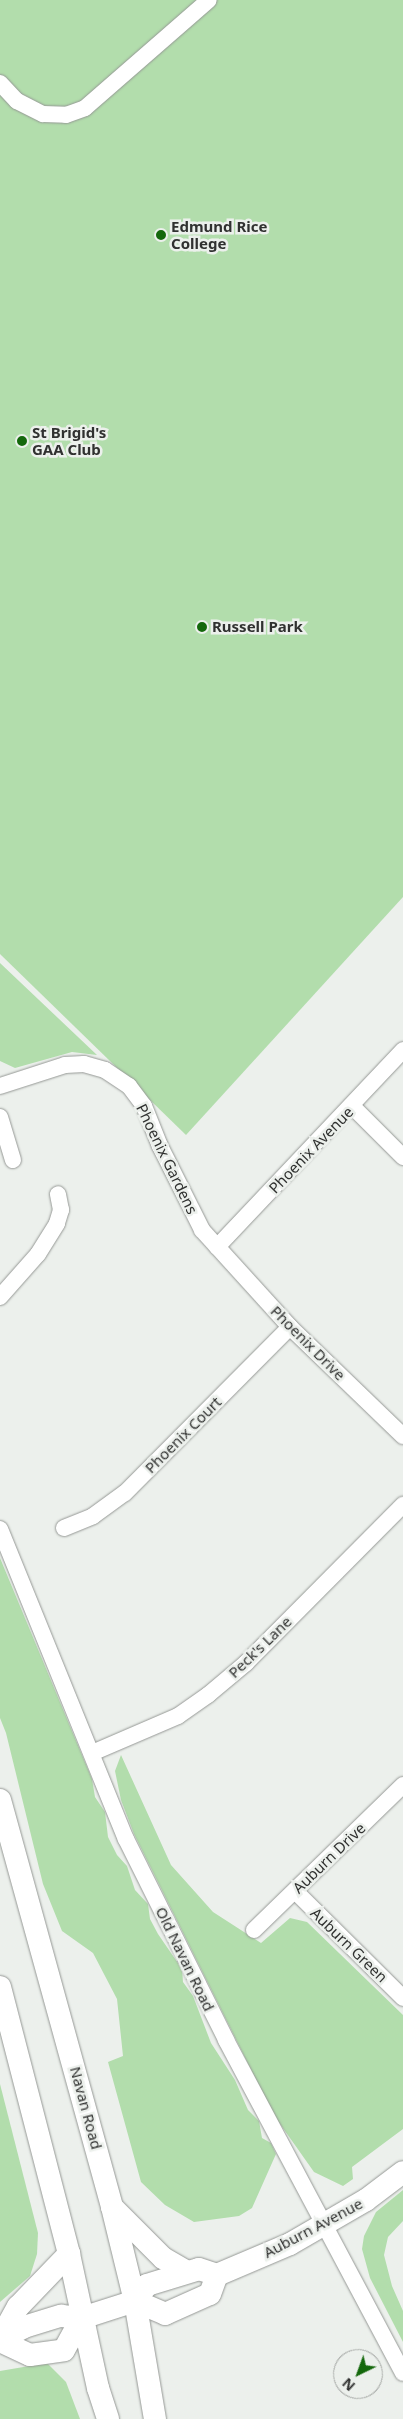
<!DOCTYPE html>
<style>
body{margin:0}
#map{position:relative;width:403px;height:2419px;overflow:hidden;background:#ecf0ec;font-family:"Noto Sans",sans-serif}
div>[style]{position:absolute}
.green>*{inset:0;background:#b2ddac}
.roads{filter:drop-shadow(0 0 1px #959895) drop-shadow(0 0 1px #959895)}
.street>*{height:16px;margin:-8px;padding:0 8px;transform-origin:8px;border-radius:8px;background:#fff}
.secondary>*{height:22px;margin:-11px;padding:0 11px;transform-origin:11px;border-radius:11px;background:#fff}
.dots>*{width:14px;height:14px;translate:-50% -50%;box-sizing:border-box;border:2px solid #ecf0ec;border-radius:50%}
span{translate:-50% -50%;white-space:nowrap;text-align:center;line-height:1.15;-webkit-text-stroke:5px #ecf0ec;paint-order:stroke}
.poi-label{font-size:15px;color:#303130;font-weight:700}
.left{translate:0 -50%;text-align:left}
.street-label{font-size:15px;color:#303130}
.north{position:absolute;left:333px;top:2349px;width:50px;height:50px;box-sizing:border-box;background:#ecf0ec;border:1px solid #a1a4a1;border-radius:50%;rotate:222deg;font-size:14px;font-weight:700;line-height:20px;text-align:center;color:#303130}
.north::after{content:'';display:block;margin:auto;width:18px;height:22px;background:#14680c;clip-path:polygon(50% 0,100% 100%,50% 72%,0 100%)}
</style>
<div id="map">
<div class="green">
<i style="clip-path:polygon(0 0,403px 0,403px 897px,186px 1135px,0 954px)"></i>
<i style="clip-path:polygon(0 963px,97px 1055px,72px 1052px,15px 1068px,0 1061px)"></i>
<i style="clip-path:polygon(0 1558px,92px 1779px,95px 1797px,105px 1812px,108px 1837px,117px 1855px,127px 1866px,135px 1890px,148px 1904px,150px 1919px,158px 1934px,182px 1969px,183px 1982px,193px 1996px,211px 2043px,235px 2080px,248px 2110px,259px 2121px,262px 2138px,271px 2143px,276px 2154px,252px 2208px,239px 2216px,194px 2222px,165px 2205px,141px 2182px,108px 2062px,123px 2056px,117px 1999px,93px 1953px,62px 1931px,43px 1884px,6px 1733px,0 1718px)"></i>
<i style="clip-path:polygon(121px 1755px,171px 1865px,213px 1912px,261px 1943px,290px 1918px,307px 1922px,403px 2015px,403px 2129px,352px 2167px,353px 2179px,343px 2186px,314px 2172px,273px 2114px,134px 1834px,121px 1800px,115px 1771px)"></i>
<i style="clip-path:polygon(0 2084px,38px 2233px,37px 2254px,30px 2276px,0 2302px)"></i>
<i style="clip-path:polygon(403px 2190px,403px 2221px,388px 2237px,384px 2255px,392px 2286px,403px 2311px,403px 2342px,370px 2278px,362px 2249px,364px 2236px,376px 2212px)"></i>
<i style="clip-path:polygon(47px 2363px,66px 2382px,80px 2419px,0 2419px,0 2371px)"></i>
</div>
<div class="roads">
<div class="street">
<i style="left:0;top:83px;width:25px;rotate:47deg"></i>
<i style="left:17px;top:101px;width:29px;rotate:27deg"></i>
<i style="left:43px;top:114px;width:23px;rotate:2deg"></i>
<i style="left:66px;top:115px;width:20px;rotate:-20deg"></i>
<i style="left:85px;top:108px;width:164px;rotate:-41.1deg"></i>
<i style="left:0;top:1086px;width:68px;rotate:-17.9deg"></i>
<i style="left:65px;top:1065px;width:19px;rotate:-3deg"></i>
<i style="left:84px;top:1064px;width:22px;rotate:16deg"></i>
<i style="left:105px;top:1070px;width:29px;rotate:34deg"></i>
<i style="left:129px;top:1086px;width:25px;rotate:53deg"></i>
<i style="left:144px;top:1106px;width:43px;rotate:68.2deg"></i>
<i style="left:160px;top:1146px;width:94px;rotate:63.4deg"></i>
<i style="left:202px;top:1230px;width:131px;rotate:47.8deg"></i>
<i style="left:290px;top:1327px;width:157px;rotate:44deg"></i>
<i style="left:353px;top:1107px;width:71px;rotate:45deg"></i>
<i style="left:0;top:1117px;width:45px;rotate:73.2deg"></i>
<i style="left:217px;top:1247px;width:271px;rotate:-46.6deg"></i>
<i style="left:0;top:1297px;width:57px;rotate:-48.5deg"></i>
<i style="left:38px;top:1254px;width:36px;rotate:-58deg"></i>
<i style="left:57px;top:1223px;width:14px;rotate:-73deg"></i>
<i style="left:61px;top:1210px;width:16px;rotate:-101deg"></i>
<i style="left:64px;top:1528px;width:31px;rotate:-22deg"></i>
<i style="left:93px;top:1516px;width:39px;rotate:-36deg"></i>
<i style="left:125px;top:1493px;width:234px;rotate:-45.2deg"></i>
<i style="left:0;top:1529px;width:335px;rotate:67.9deg"></i>
<i style="left:126px;top:1839px;width:225px;rotate:63.5deg"></i>
<i style="left:226px;top:2040px;width:377px;rotate:62deg"></i>
<i style="left:92px;top:1753px;width:94px;rotate:-23.3deg"></i>
<i style="left:178px;top:1716px;width:37px;rotate:-35deg"></i>
<i style="left:208px;top:1695px;width:50px;rotate:-40.1deg"></i>
<i style="left:246px;top:1663px;width:223px;rotate:-45.2deg"></i>
<i style="left:295px;top:1891px;width:152px;rotate:44.7deg"></i>
<i style="left:254px;top:1930px;width:208px;rotate:-44.2deg"></i>
</div>
<div class="secondary">
<i style="left:0;top:1800px;width:422px;rotate:74.6deg"></i>
<i style="left:112px;top:2207px;width:97px;rotate:76.3deg"></i>
<i style="left:135px;top:2301px;width:120px;rotate:80.4deg"></i>
<i style="left:0;top:1987px;width:276px;rotate:75.5deg"></i>
<i style="left:69px;top:2254px;width:137px;rotate:77.8deg"></i>
<i style="left:98px;top:2388px;width:33px;rotate:72deg"></i>
<i style="left:112px;top:2207px;width:72px;rotate:45deg"></i>
<i style="left:163px;top:2258px;width:28px;rotate:30deg"></i>
<i style="left:135px;top:2301px;width:20px;rotate:-53deg"></i>
<i style="left:147px;top:2285px;width:54px;rotate:-17.1deg"></i>
<i style="left:199px;top:2269px;width:19px;rotate:18deg"></i>
<i style="left:217px;top:2275px;width:79px;rotate:-23deg"></i>
<i style="left:290px;top:2244px;width:88px;rotate:-30.1deg"></i>
<i style="left:366px;top:2200px;width:46px;rotate:-37.1deg"></i>
<i style="left:135px;top:2301px;width:33px;rotate:23deg"></i>
<i style="left:165px;top:2314px;width:49px;rotate:-24deg"></i>
<i style="left:210px;top:2294px;width:20px;rotate:-70deg"></i>
<i style="left:0;top:2339px;width:37px;rotate:-61deg"></i>
<i style="left:18px;top:2307px;width:74px;rotate:-46.1deg"></i>
<i style="left:0;top:2340px;width:27px;rotate:-28deg"></i>
<i style="left:24px;top:2327px;width:39px;rotate:-17deg"></i>
<i style="left:61px;top:2316px;width:21px;rotate:5deg"></i>
<i style="left:82px;top:2318px;width:56px;rotate:-17.8deg"></i>
<i style="left:0;top:2341px;width:33px;rotate:25deg"></i>
<i style="left:30px;top:2355px;width:34px;rotate:-8deg"></i>
<i style="left:64px;top:2350px;width:37px;rotate:-61deg"></i>
</div>
</div>
<div class="dots">
<i style="left:161px;top:235px;background:#14680c"></i>
<i style="left:22px;top:441px;background:#14680c"></i>
<i style="left:202px;top:627px;background:#14680c"></i>
</div>
<div class="poi-label">
<span class="left" style="left:171px;top:235px">Edmund Rice<br>College</span>
<span class="left" style="left:32px;top:441px">St Brigid's<br>GAA Club</span>
<span class="left" style="left:212px;top:627px">Russell Park</span>
</div>
<div class="street-label">
<span style="left:311px;top:1150px;rotate:-46deg">Phoenix Avenue</span>
<span style="left:167px;top:1159px;rotate:64deg">Phoenix Gardens</span>
<span style="left:308px;top:1343px;rotate:45deg">Phoenix Drive</span>
<span style="left:183px;top:1435px;rotate:-45deg">Phoenix Court</span>
<span style="left:260px;top:1647px;rotate:-44deg">Peck's Lane</span>
<span style="left:329px;top:1858px;rotate:-44deg">Auburn Drive</span>
<span style="left:349px;top:1945px;rotate:44deg">Auburn Green</span>
<span style="left:185px;top:1959px;rotate:64deg">Old Navan Road</span>
<span style="left:86px;top:2108px;rotate:75deg">Navan Road</span>
<span style="left:313px;top:2228px;rotate:-28deg">Auburn Avenue</span>
</div>
<div class="north">N</div>
</div>
